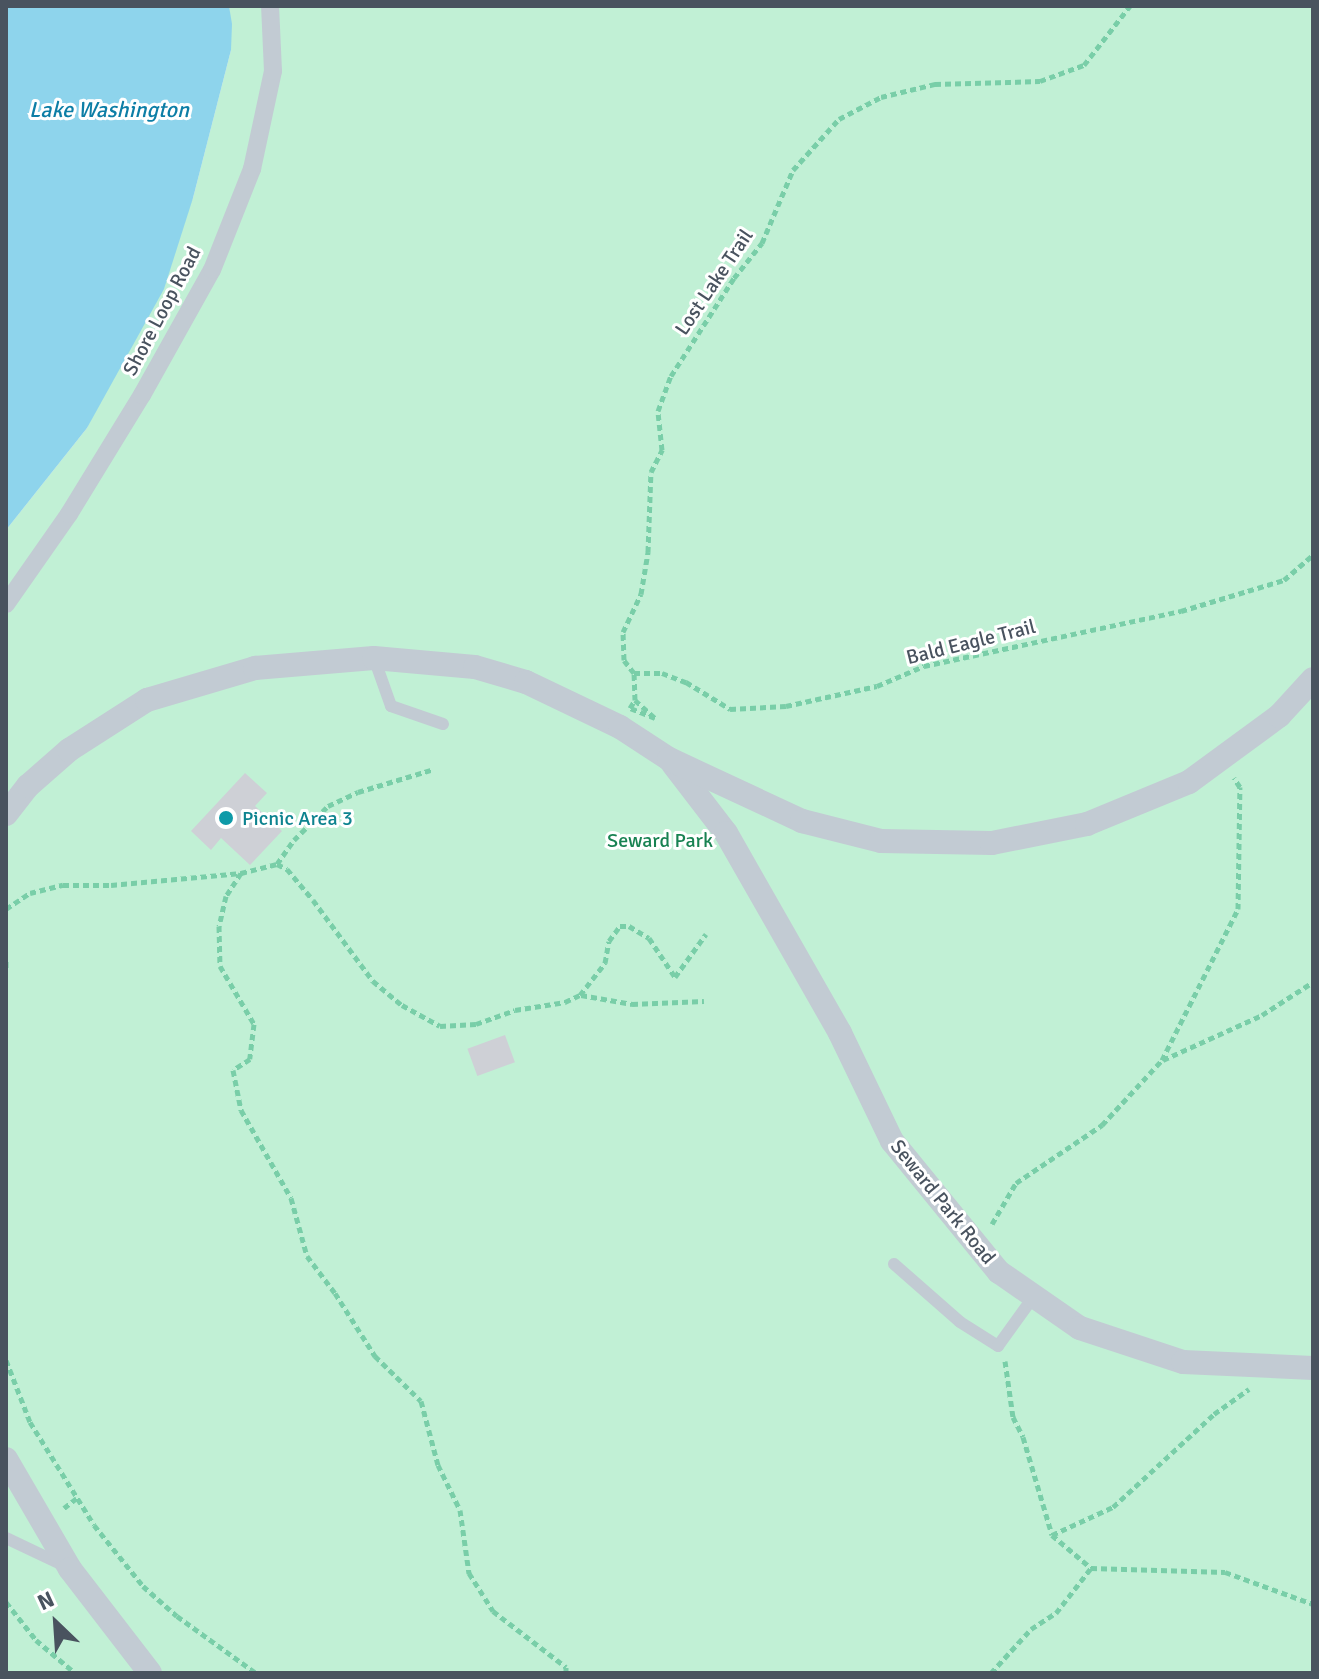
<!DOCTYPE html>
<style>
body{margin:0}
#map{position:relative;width:1319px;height:1679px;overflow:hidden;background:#f4f1f1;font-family:Signika,sans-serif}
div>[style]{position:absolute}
.green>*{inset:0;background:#c1f0d5}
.water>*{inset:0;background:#8ed4ec}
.building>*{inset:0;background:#ced0d6;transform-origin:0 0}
.path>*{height:5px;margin-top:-2.5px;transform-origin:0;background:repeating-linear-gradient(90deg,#79cea8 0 6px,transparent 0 10px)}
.service>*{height:12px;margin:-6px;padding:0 6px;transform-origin:6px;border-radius:6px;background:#c2cbd3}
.pedestrian>*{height:18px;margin:-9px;padding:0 9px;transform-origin:9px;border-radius:9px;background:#c2cbd3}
.minor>*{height:24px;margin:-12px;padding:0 12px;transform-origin:12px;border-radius:12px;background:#c2cbd3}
.dots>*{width:22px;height:22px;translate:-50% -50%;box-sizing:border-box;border:4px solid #fff;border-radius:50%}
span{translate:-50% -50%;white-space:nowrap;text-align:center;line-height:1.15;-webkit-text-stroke:6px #fff;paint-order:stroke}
.street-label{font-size:20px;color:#49535f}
.culture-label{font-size:20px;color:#0d838f}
.left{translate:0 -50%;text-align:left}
.park-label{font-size:20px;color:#188252}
.water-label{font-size:22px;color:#0d7ea6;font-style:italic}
.frame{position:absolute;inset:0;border:8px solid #49535f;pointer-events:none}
.north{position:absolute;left:16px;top:1583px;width:80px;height:80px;-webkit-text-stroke:6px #fff;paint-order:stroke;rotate:335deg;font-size:22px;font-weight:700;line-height:32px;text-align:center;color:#49535f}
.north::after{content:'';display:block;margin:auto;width:28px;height:36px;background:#49535f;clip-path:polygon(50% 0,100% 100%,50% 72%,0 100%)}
</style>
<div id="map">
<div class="green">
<i style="clip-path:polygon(229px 6px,1313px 6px,1313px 1673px,6px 1673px,6px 530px,87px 428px,193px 198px,231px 50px)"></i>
</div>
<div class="water">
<i style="clip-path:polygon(6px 6px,229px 6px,232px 24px,231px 50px,193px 198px,164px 289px,87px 428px,6px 530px)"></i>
</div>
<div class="building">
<i style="clip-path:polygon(245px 773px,267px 793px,255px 806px,282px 831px,250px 865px,221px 838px,211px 850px,191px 831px)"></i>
<i style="left:505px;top:1035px;width:29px;height:40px;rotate:70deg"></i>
</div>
<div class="path">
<i style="left:634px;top:673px;width:28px"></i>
<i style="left:662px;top:673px;width:26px;rotate:21deg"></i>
<i style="left:686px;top:682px;width:52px;rotate:31.5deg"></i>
<i style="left:730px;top:709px;width:56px;rotate:-3.1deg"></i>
<i style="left:786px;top:706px;width:93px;rotate:-12.4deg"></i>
<i style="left:877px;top:686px;width:51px;rotate:-23.1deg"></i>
<i style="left:924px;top:666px;width:263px;rotate:-12.1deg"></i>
<i style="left:1181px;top:611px;width:108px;rotate:-16.8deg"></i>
<i style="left:1284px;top:580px;width:38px;rotate:-41deg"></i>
<i style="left:635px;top:700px;width:27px;rotate:-92deg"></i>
<i style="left:634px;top:673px;width:16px;rotate:-128deg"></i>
<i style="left:624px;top:660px;width:28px;rotate:-92deg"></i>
<i style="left:623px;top:632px;width:42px;rotate:-64.7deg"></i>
<i style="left:641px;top:594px;width:43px;rotate:-80.5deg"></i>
<i style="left:648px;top:552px;width:80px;rotate:-87.9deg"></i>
<i style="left:651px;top:472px;width:25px;rotate:-63deg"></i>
<i style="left:662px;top:450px;width:39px;rotate:-96deg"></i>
<i style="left:658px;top:411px;width:37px;rotate:-70deg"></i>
<i style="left:671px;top:376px;width:117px;rotate:-57.3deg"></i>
<i style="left:734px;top:278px;width:45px;rotate:-51.3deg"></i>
<i style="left:762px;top:243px;width:79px;rotate:-67deg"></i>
<i style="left:793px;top:170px;width:69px;rotate:-48deg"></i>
<i style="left:839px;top:119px;width:47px;rotate:-27.6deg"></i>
<i style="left:881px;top:97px;width:56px;rotate:-13.5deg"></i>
<i style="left:935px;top:84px;width:105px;rotate:-1.6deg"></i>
<i style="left:1040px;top:81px;width:47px;rotate:-20deg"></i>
<i style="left:1084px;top:65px;width:75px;rotate:-52.1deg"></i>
<i style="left:635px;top:700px;width:27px;rotate:42deg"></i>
<i style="left:655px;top:718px;width:27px;rotate:-158deg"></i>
<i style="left:630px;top:708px;width:9px;rotate:-58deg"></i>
<i style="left:277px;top:864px;width:29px;rotate:-55deg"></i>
<i style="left:294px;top:840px;width:48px;rotate:-45deg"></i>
<i style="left:328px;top:806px;width:33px;rotate:-25deg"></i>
<i style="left:358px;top:792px;width:79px;rotate:-16.8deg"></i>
<i style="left:241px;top:873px;width:27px;rotate:123deg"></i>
<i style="left:226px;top:896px;width:31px;rotate:103deg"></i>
<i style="left:219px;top:926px;width:40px;rotate:88.6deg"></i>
<i style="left:220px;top:966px;width:67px;rotate:59.6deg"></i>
<i style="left:254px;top:1024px;width:35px;rotate:97deg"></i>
<i style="left:250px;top:1059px;width:20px;rotate:147deg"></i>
<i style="left:233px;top:1070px;width:41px;rotate:78.7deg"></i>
<i style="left:241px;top:1110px;width:101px;rotate:60.4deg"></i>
<i style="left:291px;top:1198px;width:60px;rotate:74.6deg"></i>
<i style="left:307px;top:1256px;width:46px;rotate:52.9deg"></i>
<i style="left:335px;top:1293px;width:75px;rotate:57.6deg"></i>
<i style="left:375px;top:1356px;width:64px;rotate:44.4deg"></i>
<i style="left:421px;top:1401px;width:66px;rotate:75.1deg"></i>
<i style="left:438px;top:1465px;width:50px;rotate:63.9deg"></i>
<i style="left:460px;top:1510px;width:64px;rotate:81.9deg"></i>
<i style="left:469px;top:1573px;width:45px;rotate:57.7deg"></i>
<i style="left:493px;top:1611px;width:92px;rotate:37.5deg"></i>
<i style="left:566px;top:1667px;width:6px;rotate:90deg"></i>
<i style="left:6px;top:909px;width:29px;rotate:-34deg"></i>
<i style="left:30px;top:893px;width:34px;rotate:-14deg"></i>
<i style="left:63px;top:885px;width:48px"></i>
<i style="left:111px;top:885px;width:131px;rotate:-5.3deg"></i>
<i style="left:241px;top:873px;width:37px;rotate:-14deg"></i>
<i style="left:277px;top:864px;width:11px;rotate:27deg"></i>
<i style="left:287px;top:869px;width:40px;rotate:50deg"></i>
<i style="left:313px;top:900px;width:101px;rotate:53.5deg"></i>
<i style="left:373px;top:981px;width:38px;rotate:40deg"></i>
<i style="left:402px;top:1005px;width:43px;rotate:28.9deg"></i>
<i style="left:440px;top:1026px;width:36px;rotate:-3deg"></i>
<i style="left:476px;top:1024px;width:41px;rotate:-19.7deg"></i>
<i style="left:515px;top:1010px;width:51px;rotate:-9.1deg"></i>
<i style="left:565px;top:1002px;width:17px;rotate:-25deg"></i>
<i style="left:580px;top:995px;width:41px;rotate:-52deg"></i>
<i style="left:605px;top:963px;width:22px;rotate:-80deg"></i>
<i style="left:609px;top:941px;width:19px;rotate:-54deg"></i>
<i style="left:620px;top:926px;width:9px"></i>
<i style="left:629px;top:926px;width:23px;rotate:31deg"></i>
<i style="left:649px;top:938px;width:47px;rotate:56.3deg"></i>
<i style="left:675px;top:977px;width:53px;rotate:-54.2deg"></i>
<i style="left:6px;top:961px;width:8px;rotate:90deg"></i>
<i style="left:581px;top:995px;width:52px;rotate:10deg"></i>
<i style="left:632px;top:1004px;width:72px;rotate:-2.4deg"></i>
<i style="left:1163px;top:1060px;width:109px;rotate:-24.4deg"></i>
<i style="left:1262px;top:1015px;width:61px;rotate:-32.9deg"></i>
<i style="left:992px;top:1224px;width:48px;rotate:-59.7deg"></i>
<i style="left:1016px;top:1183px;width:104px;rotate:-34deg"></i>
<i style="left:1102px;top:1125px;width:88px;rotate:-47.3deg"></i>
<i style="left:1162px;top:1060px;width:169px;rotate:-63.3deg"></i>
<i style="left:1238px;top:909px;width:122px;rotate:-89.1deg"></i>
<i style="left:1240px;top:787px;width:11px;rotate:-124deg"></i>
<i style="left:6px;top:1360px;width:66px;rotate:68.8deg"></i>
<i style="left:30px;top:1422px;width:121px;rotate:58.1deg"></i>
<i style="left:94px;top:1525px;width:78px;rotate:51.2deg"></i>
<i style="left:143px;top:1586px;width:45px;rotate:41.4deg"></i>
<i style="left:177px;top:1616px;width:97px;rotate:35.8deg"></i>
<i style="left:1005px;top:1361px;width:57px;rotate:81.9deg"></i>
<i style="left:1013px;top:1417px;width:22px;rotate:63deg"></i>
<i style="left:1023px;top:1437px;width:102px;rotate:73.5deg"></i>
<i style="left:1052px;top:1535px;width:51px;rotate:40.2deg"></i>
<i style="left:64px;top:1508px;width:16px;rotate:-38deg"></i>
<i style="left:1052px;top:1535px;width:67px;rotate:-24.7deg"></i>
<i style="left:1113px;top:1507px;width:137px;rotate:-42.6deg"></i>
<i style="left:1214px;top:1414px;width:43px;rotate:-35.5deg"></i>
<i style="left:6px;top:1602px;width:48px;rotate:51.7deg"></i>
<i style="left:36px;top:1640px;width:51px;rotate:40.2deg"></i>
<i style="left:991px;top:1673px;width:59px;rotate:-47.7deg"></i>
<i style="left:1031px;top:1629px;width:30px;rotate:-33deg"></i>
<i style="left:1056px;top:1613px;width:57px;rotate:-52.1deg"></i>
<i style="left:1091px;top:1568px;width:134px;rotate:1.7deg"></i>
<i style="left:1225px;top:1572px;width:94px;rotate:20deg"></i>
</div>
<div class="service">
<i style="left:374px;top:658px;width:51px;rotate:70.5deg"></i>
<i style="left:391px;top:706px;width:55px;rotate:19.1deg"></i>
<i style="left:894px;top:1264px;width:88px;rotate:41.3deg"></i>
<i style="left:960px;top:1322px;width:45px;rotate:32.3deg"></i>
<i style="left:998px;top:1346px;width:62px;rotate:-54.2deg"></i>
<i style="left:6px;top:1538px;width:65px;rotate:25.4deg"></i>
</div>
<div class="pedestrian">
<i style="left:6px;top:604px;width:110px;rotate:-55deg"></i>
<i style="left:69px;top:514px;width:140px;rotate:-58.5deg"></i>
<i style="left:142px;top:395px;width:143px;rotate:-60.8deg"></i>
<i style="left:212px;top:270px;width:109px;rotate:-68.4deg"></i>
<i style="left:252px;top:169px;width:100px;rotate:-77.9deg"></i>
<i style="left:273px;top:71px;width:65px;rotate:-92.6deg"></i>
</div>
<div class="minor">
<i style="left:673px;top:764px;width:87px;rotate:52.5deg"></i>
<i style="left:726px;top:833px;width:230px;rotate:60.3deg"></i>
<i style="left:840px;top:1033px;width:120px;rotate:64.3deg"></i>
<i style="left:892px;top:1141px;width:169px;rotate:50.8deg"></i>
<i style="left:999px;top:1272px;width:98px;rotate:34.7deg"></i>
<i style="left:1080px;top:1328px;width:108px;rotate:18.3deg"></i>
<i style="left:1183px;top:1362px;width:130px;rotate:2.6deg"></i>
<i style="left:6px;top:814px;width:36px;rotate:-52deg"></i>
<i style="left:28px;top:786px;width:55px;rotate:-41.3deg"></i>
<i style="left:69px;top:750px;width:93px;rotate:-32.7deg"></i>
<i style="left:147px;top:700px;width:113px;rotate:-16.5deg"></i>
<i style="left:255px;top:668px;width:119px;rotate:-4.8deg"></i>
<i style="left:374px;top:658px;width:101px;rotate:5.1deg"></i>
<i style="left:475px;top:667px;width:53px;rotate:16.4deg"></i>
<i style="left:526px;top:682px;width:104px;rotate:25.6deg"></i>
<i style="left:620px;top:727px;width:59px;rotate:33.1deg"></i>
<i style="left:669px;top:759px;width:147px;rotate:25deg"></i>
<i style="left:802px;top:821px;width:81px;rotate:14.2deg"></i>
<i style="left:881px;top:841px;width:111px;rotate:1deg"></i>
<i style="left:992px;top:843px;width:97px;rotate:-11.3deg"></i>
<i style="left:1087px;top:824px;width:110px;rotate:-22.4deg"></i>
<i style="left:1189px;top:782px;width:112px;rotate:-36.3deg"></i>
<i style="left:1279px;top:716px;width:50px;rotate:-47.4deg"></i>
<i style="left:6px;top:1459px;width:127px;rotate:59.8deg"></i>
<i style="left:70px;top:1569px;width:131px;rotate:52.4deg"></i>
</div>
<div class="dots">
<i style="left:226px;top:818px;background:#0f9aa8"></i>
</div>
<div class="street-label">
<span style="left:714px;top:282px;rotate:-56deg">Lost Lake Trail</span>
<span style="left:162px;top:311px;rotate:-62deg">Shore Loop Road</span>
<span style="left:971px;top:642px;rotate:-14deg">Bald Eagle Trail</span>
<span style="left:943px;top:1202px;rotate:51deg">Seward Park Road</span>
</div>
<div class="culture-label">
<span class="left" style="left:242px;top:818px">Picnic Area 3</span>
</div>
<div class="park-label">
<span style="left:660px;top:840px">Seward Park</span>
</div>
<div class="water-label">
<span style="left:109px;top:110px">Lake Washington</span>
</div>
<div class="frame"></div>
<div class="north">N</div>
</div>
